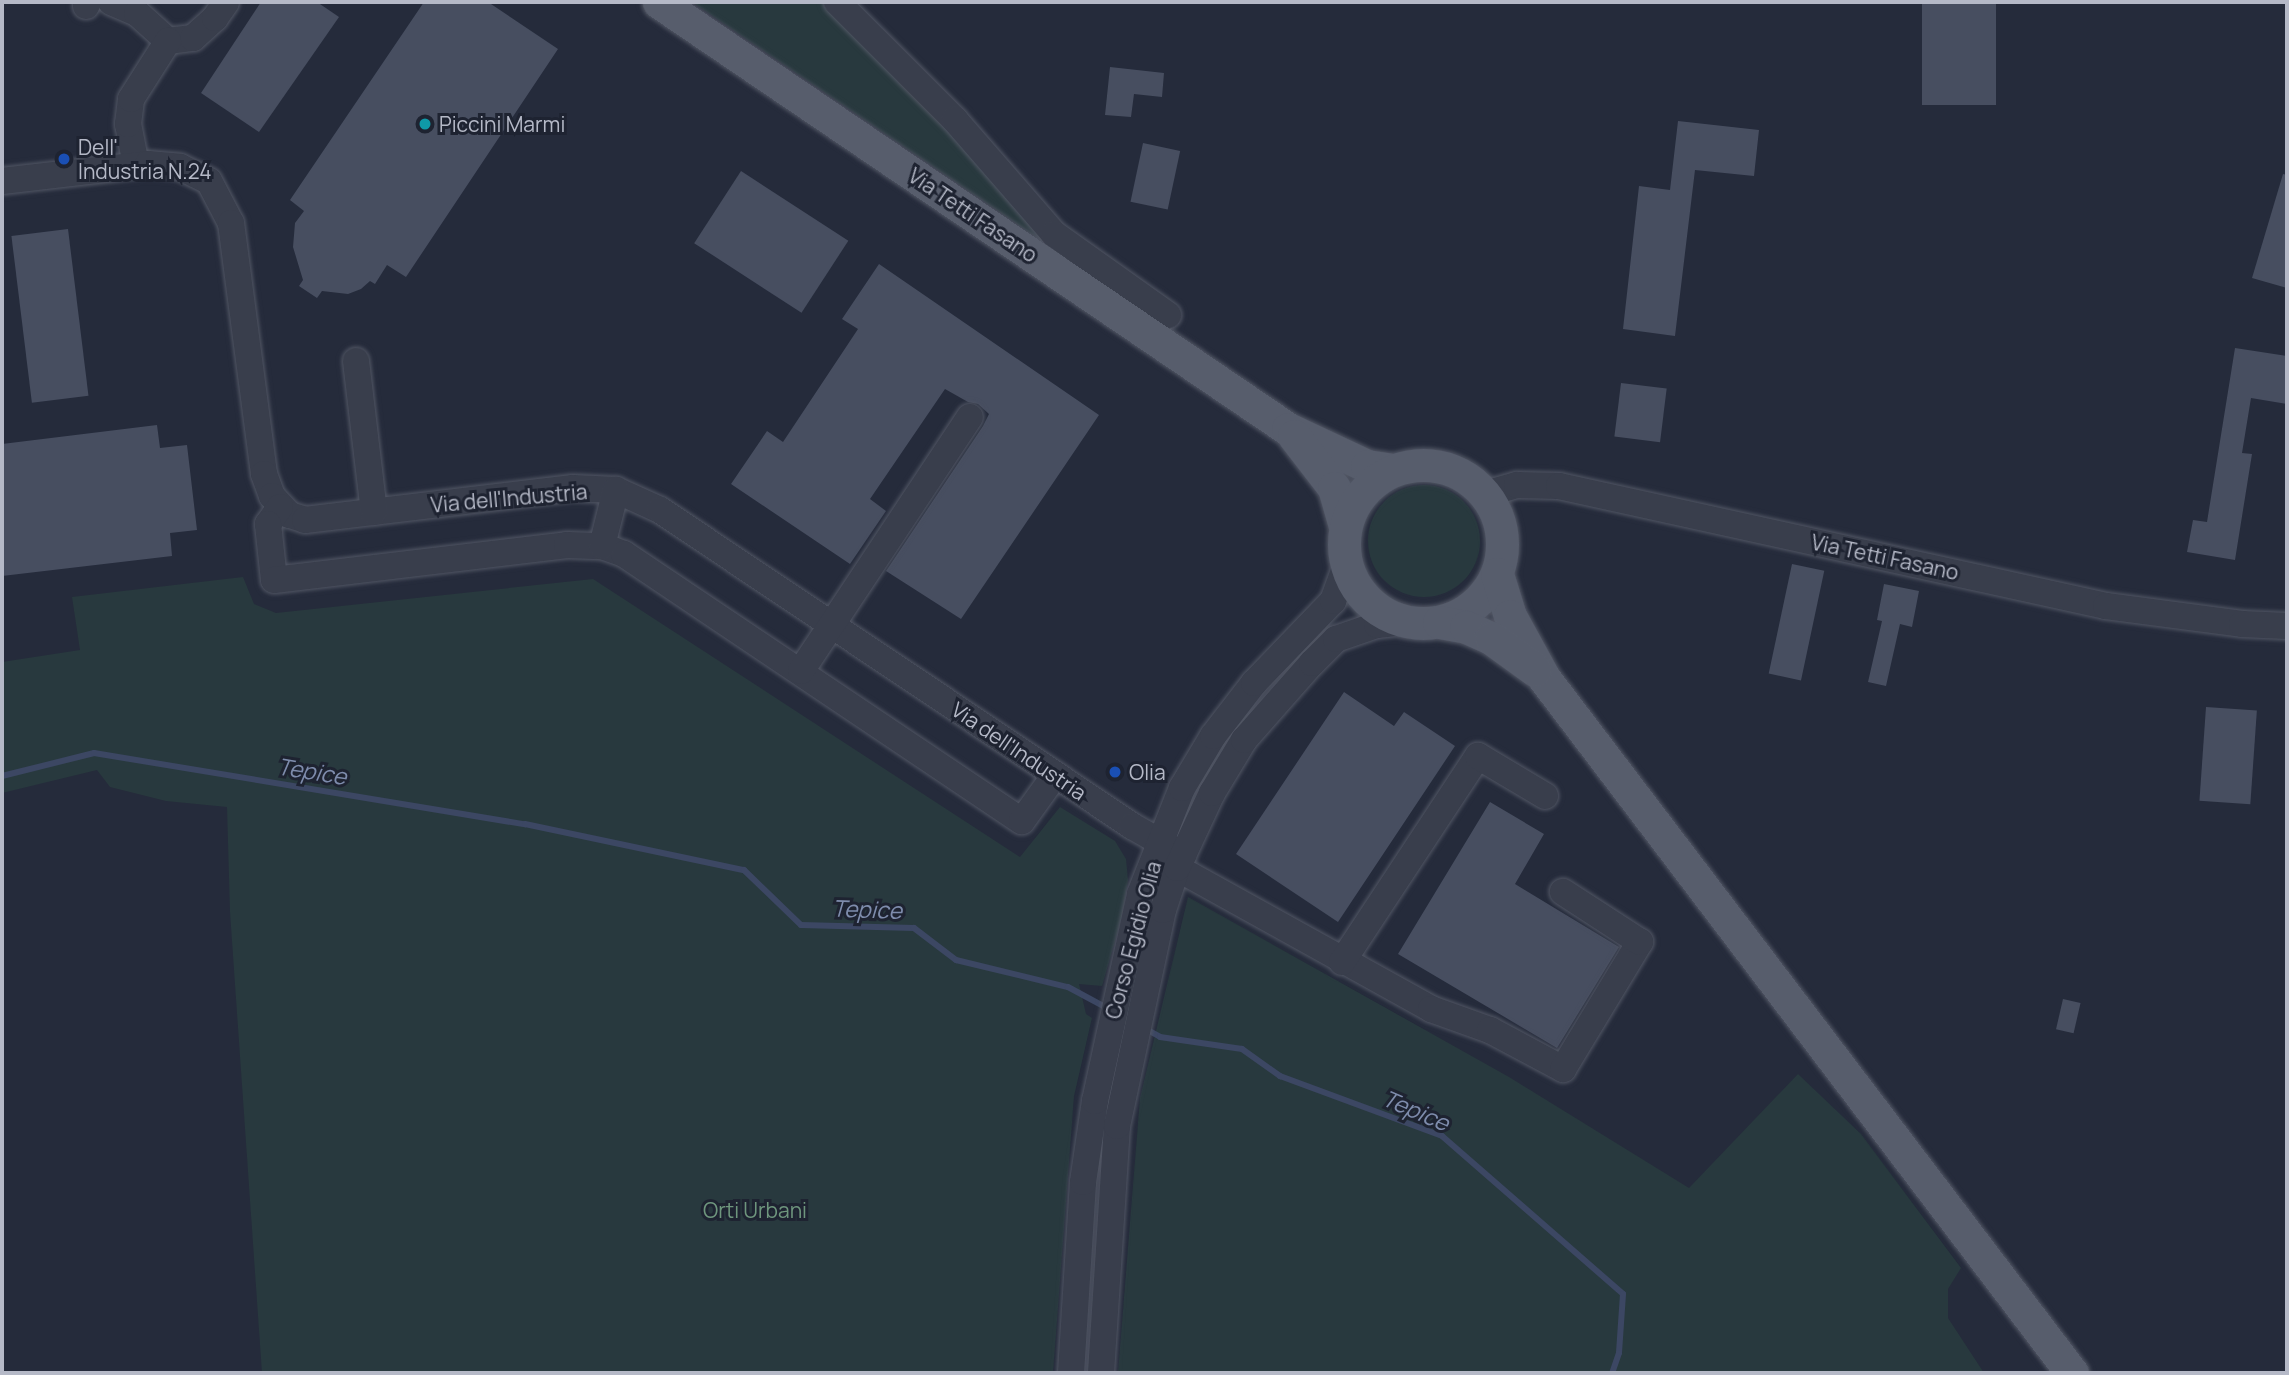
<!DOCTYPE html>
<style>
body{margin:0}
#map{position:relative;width:2289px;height:1375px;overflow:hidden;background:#252b3b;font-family:Manrope,sans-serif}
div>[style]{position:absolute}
.green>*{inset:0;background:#28393e}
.round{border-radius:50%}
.stream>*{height:6px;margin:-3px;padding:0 3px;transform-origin:3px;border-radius:3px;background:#3c4763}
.building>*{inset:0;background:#474e60;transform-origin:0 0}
.roads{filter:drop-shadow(0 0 2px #515664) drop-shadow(0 0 2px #515664)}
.minor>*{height:26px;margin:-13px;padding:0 13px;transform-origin:13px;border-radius:13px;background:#393e4c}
.major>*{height:33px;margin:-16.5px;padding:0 16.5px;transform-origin:16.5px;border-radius:16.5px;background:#575d6c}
.major>.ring{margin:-16.5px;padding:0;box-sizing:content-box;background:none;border:33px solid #575d6c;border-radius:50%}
.dots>*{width:19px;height:19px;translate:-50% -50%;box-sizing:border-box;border:4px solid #1e2331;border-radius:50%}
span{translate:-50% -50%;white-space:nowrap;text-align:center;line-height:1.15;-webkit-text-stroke:6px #1e2331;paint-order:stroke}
.poi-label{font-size:21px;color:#b5b9c7}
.left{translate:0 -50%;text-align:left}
.street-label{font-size:21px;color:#b5b9c7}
.park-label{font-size:21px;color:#6e967d}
.water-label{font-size:23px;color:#7e8cac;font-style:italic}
.frame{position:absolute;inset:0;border:4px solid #b5b9c7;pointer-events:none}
</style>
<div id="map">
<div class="green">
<i style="clip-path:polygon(692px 2px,821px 2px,834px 10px,951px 129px,1049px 246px)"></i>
<i class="round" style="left:1368px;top:485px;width:112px;height:112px"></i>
<i style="clip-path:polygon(243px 577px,254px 604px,276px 613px,593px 579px,1020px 857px,1060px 807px,1115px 841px,1126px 859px,1128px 880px,1122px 917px,1102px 986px,1079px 984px,1086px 1014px,1092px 1018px,1074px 1096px,1053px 1373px,262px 1373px,230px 912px,227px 807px,166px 801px,110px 787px,97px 770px,2px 793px,2px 662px,80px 650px,72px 597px)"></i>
<i style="clip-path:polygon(1188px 897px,1509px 1077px,1689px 1188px,1798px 1074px,1861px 1134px,1961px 1268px,1948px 1289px,1948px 1318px,1984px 1373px,1118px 1373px,1140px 1098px)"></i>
</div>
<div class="stream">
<i style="left:2px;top:776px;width:95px;rotate:-14deg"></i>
<i style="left:94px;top:753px;width:437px;rotate:9.4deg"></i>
<i style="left:525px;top:824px;width:224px;rotate:11.9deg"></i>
<i style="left:744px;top:870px;width:79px;rotate:44deg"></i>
<i style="left:801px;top:925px;width:113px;rotate:1.5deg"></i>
<i style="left:914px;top:928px;width:53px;rotate:37.3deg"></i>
<i style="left:956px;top:960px;width:115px;rotate:13.6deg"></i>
<i style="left:1068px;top:987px;width:44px;rotate:28.3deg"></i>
<i style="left:1144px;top:1028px;width:18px;rotate:29deg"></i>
<i style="left:1160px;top:1037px;width:83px;rotate:8.3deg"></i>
<i style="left:1242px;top:1049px;width:47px;rotate:35.4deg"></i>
<i style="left:1280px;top:1076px;width:173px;rotate:20.3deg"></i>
<i style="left:1442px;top:1136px;width:240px;rotate:41.1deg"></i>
<i style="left:1623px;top:1294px;width:59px;rotate:93.9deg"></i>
<i style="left:1619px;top:1353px;width:21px;rotate:109deg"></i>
</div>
<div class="building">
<i style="clip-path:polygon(261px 2px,317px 2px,339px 17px,259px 132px,201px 93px)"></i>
<i style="clip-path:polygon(424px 2px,488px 2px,558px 49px,406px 277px,387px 265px,375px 284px,370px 281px,361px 289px,348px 294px,322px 291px,317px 298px,299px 286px,303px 280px,293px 247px,295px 223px,304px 211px,290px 200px)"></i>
<i style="left:1922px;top:2px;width:74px;height:103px"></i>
<i style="clip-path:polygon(1110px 67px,1164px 73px,1162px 97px,1134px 94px,1131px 117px,1105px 115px)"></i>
<i style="clip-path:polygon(1678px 121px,1759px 130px,1754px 176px,1695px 170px,1675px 336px,1623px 329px,1639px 186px,1670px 190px)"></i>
<i style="left:1143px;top:143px;width:38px;height:60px;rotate:12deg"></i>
<i style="left:741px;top:171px;width:128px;height:86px;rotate:33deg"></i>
<i style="clip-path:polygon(2283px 174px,2287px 175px,2287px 288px,2252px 278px)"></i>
<i style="left:68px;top:229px;width:168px;height:57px;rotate:83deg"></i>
<i style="clip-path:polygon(879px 264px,1099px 415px,961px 619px,886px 571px,983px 426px,989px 414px,978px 404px,968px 402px,945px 389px,870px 499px,886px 511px,850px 564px,731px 484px,767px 431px,783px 442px,858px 329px,842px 319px)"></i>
<i style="clip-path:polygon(2235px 348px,2287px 356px,2287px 404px,2251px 398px,2242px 453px,2252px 454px,2235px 560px,2187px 552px,2193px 520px,2207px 522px)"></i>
<i style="left:1621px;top:383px;width:46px;height:54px;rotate:7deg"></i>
<i style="clip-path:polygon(157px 425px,160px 448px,187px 445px,197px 530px,170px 533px,172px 556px,2px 576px,2px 444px)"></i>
<i style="left:1792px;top:564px;width:33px;height:112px;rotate:12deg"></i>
<i style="clip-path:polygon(1884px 584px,1919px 591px,1912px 627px,1900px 624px,1886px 686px,1868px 682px,1882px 621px,1877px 620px)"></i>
<i style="clip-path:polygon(1344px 692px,1394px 726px,1404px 712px,1455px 746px,1338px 922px,1236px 854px)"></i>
<i style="left:2206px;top:707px;width:51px;height:94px;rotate:4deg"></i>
<i style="clip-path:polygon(1490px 802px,1544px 834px,1515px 884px,1619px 947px,1557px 1048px,1398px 954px)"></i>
<i style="left:2063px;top:999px;width:18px;height:31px;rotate:13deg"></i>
</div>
<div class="roads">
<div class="minor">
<i style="left:111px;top:2px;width:28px;rotate:23deg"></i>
<i style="left:137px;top:13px;width:42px;rotate:42.1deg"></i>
<i style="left:837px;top:2px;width:167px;rotate:45deg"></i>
<i style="left:955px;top:120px;width:151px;rotate:49deg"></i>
<i style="left:1054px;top:234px;width:140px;rotate:35.4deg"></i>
<i style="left:86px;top:6px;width:4px;rotate:-63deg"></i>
<i style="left:168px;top:41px;width:25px;rotate:-7deg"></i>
<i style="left:193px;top:38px;width:30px;rotate:-42deg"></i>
<i style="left:215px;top:18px;width:19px;rotate:-55deg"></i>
<i style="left:136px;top:165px;width:42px;rotate:-101deg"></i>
<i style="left:128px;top:124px;width:25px;rotate:-83deg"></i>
<i style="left:131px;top:99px;width:69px;rotate:-57.5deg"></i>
<i style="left:2px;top:181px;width:147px;rotate:-6.6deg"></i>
<i style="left:148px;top:164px;width:32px;rotate:5deg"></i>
<i style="left:180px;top:167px;width:32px;rotate:26deg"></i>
<i style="left:209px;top:181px;width:47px;rotate:62.4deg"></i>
<i style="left:231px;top:223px;width:253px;rotate:82.5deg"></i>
<i style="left:264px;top:474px;width:23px;rotate:70deg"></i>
<i style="left:272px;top:496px;width:26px;rotate:47deg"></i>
<i style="left:290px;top:515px;width:16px;rotate:18deg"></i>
<i style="left:305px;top:520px;width:270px;rotate:-6.8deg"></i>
<i style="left:573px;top:488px;width:43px;rotate:2.7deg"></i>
<i style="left:616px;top:490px;width:48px;rotate:24.4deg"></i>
<i style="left:660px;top:510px;width:568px;rotate:33.8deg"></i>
<i style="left:1132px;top:826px;width:59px;rotate:29.6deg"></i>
<i style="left:356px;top:361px;width:152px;rotate:83.2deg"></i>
<i style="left:1485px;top:494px;width:33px;rotate:-16deg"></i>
<i style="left:1517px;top:485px;width:42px;rotate:1.4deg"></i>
<i style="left:1559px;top:486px;width:560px;rotate:12.37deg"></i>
<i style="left:2106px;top:606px;width:137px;rotate:7.5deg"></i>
<i style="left:2242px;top:624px;width:45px;rotate:2.5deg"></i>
<i style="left:280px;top:507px;width:21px;rotate:125deg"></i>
<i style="left:268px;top:524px;width:56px;rotate:83.9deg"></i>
<i style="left:274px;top:580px;width:295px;rotate:-6.8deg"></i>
<i style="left:567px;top:545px;width:35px;rotate:2deg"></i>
<i style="left:602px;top:546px;width:23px;rotate:20deg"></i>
<i style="left:624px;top:554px;width:479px;rotate:33.9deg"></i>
<i style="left:1022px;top:821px;width:57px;rotate:-54.3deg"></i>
<i style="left:602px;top:546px;width:58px;rotate:-76deg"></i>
<i style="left:801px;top:671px;width:305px;rotate:-56.4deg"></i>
<i style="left:1177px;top:868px;width:291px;rotate:29deg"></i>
<i style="left:1431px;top:1009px;width:63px;rotate:19.6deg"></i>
<i style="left:1490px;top:1030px;width:83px;rotate:28.1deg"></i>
<i style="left:1563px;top:1069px;width:149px;rotate:-58.8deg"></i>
<i style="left:1640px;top:942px;width:92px;rotate:-147deg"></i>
<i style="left:1342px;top:962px;width:247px;rotate:-56.6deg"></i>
<i style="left:1478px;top:756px;width:78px;rotate:30.8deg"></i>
<i style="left:1071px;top:1373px;width:191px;rotate:-86.4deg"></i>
<i style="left:1083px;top:1182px;width:82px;rotate:-81.6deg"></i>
<i style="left:1095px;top:1101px;width:212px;rotate:-77.7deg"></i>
<i style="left:1140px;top:894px;width:114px;rotate:-68.4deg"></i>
<i style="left:1182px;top:788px;width:61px;rotate:-59.2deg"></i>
<i style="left:1213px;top:736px;width:67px;rotate:-52.3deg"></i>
<i style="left:1254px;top:683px;width:114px;rotate:-46.1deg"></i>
<i style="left:1333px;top:601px;width:38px;rotate:-70deg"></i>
<i style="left:1101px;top:1373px;width:248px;rotate:-86.3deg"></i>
<i style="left:1117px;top:1126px;width:221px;rotate:-78deg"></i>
<i style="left:1163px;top:910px;width:44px;rotate:-71.6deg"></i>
<i style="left:1177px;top:868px;width:83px;rotate:-65deg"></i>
<i style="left:1212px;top:793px;width:62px;rotate:-58.9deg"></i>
<i style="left:1244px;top:740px;width:103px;rotate:-48.6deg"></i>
<i style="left:1312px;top:663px;width:34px;rotate:-45deg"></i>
<i style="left:1336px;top:639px;width:43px;rotate:-18.9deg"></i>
<i style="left:1377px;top:625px;width:30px;rotate:-6deg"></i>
</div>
<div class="major">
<i style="left:659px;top:2px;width:760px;rotate:34.17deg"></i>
<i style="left:1288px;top:429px;width:87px;rotate:25.1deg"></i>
<i style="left:1367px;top:466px;width:25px;rotate:9deg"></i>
<i style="left:1294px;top:436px;width:66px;rotate:52.4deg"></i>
<i style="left:1334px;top:488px;width:40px;rotate:74deg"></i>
<i class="ring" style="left:1344px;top:465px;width:125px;height:125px"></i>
<i style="left:1497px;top:574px;width:44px;rotate:72.8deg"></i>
<i style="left:1510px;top:616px;width:71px;rotate:61.3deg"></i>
<i style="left:1544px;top:678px;width:873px;rotate:52.78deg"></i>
<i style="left:1439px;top:622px;width:27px;rotate:10deg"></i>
<i style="left:1466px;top:627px;width:27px;rotate:24deg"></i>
<i style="left:1491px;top:638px;width:54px;rotate:36deg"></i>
</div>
</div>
<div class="dots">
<i style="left:425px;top:124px;background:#0f9aa8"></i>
<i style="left:64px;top:159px;background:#1a4fb4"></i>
<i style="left:1115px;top:772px;background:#1a4fb4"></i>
</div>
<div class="poi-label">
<span class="left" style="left:439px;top:124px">Piccini Marmi</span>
<span class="left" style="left:78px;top:159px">Dell'<br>Industria N.24</span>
<span class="left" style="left:1129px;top:772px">Olia</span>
</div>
<div class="street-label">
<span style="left:973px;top:215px;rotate:34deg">Via Tetti Fasano</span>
<span style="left:509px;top:498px;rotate:-5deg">Via dell'Industria</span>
<span style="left:1885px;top:557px;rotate:12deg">Via Tetti Fasano</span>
<span style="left:1019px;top:751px;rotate:34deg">Via dell'Industria</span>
<span style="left:1133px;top:940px;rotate:-75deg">Corso Egidio Olia</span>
</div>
<div class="park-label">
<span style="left:755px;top:1210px">Orti Urbani</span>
</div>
<div class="water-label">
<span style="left:312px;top:771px;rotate:9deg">Tepice</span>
<span style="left:867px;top:909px;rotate:2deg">Tepice</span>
<span style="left:1416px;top:1110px;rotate:23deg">Tepice</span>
</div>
<div class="frame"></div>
</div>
